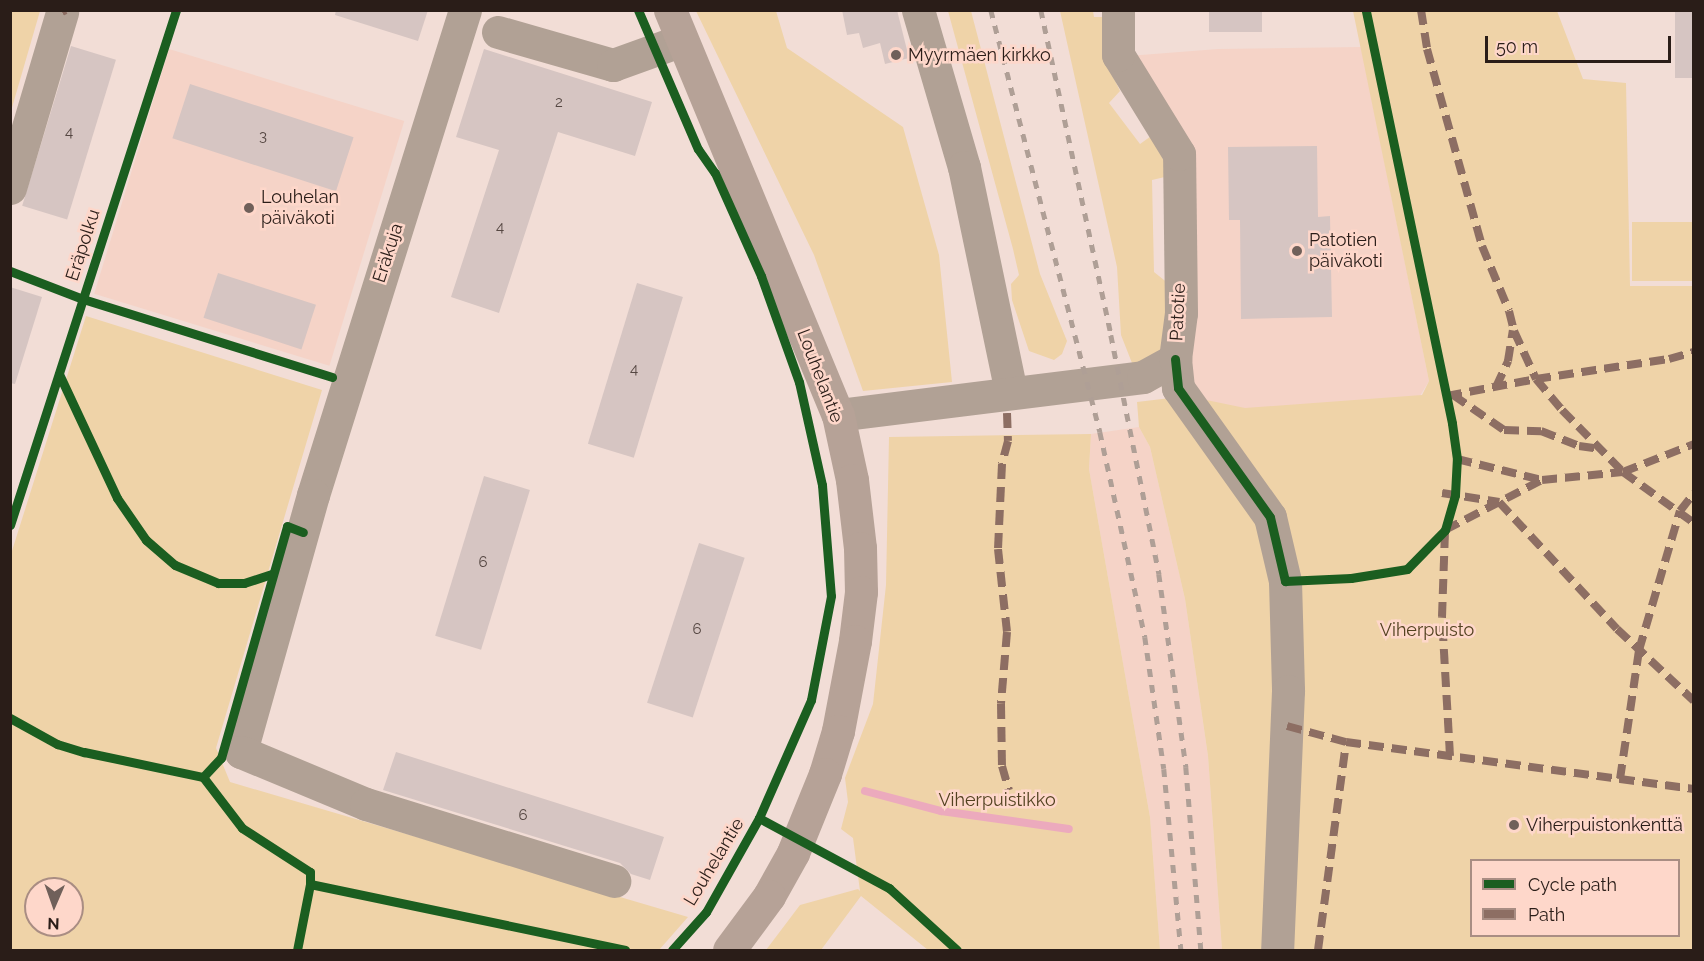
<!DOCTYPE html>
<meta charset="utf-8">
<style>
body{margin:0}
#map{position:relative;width:1704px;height:961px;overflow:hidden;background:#f2ddd6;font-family:Raleway,sans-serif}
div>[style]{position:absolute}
.built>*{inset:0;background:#f5d3c7;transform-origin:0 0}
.green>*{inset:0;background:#efd3a8;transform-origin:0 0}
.stream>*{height:8px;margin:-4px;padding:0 4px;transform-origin:4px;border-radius:4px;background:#ecaabd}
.building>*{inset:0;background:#d6c5c2;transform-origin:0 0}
.minor>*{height:33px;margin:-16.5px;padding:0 16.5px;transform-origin:16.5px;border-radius:16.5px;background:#b1a195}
.major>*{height:33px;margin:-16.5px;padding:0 16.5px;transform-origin:16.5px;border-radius:16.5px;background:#b6a297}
.rail>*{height:4.5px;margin-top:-2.25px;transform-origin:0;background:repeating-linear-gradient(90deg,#af9f96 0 8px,transparent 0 16px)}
.quiet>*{height:8px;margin-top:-4px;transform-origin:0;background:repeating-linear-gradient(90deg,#8d6e63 0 15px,transparent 0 23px)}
.cycleway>*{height:9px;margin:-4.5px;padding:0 4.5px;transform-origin:4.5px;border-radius:4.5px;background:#1b5e20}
.dots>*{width:16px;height:16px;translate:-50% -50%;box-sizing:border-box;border:3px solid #fed7ca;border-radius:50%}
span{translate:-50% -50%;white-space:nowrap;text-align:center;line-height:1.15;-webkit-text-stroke:5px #fed7ca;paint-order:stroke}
.number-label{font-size:15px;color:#554742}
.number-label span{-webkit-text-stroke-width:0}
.poi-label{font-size:18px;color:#2a1d18}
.left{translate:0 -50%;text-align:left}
.street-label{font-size:18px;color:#2a1d18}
.park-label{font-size:18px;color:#534220}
.frame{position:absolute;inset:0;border:12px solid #2a1d18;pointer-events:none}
.legend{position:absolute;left:1470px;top:859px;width:210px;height:78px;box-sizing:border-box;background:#fed7ca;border:2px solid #a98d83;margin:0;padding:8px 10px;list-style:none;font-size:18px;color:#2a1d18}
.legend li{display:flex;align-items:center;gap:12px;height:30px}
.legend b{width:30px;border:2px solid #a98d83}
.north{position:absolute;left:24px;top:877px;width:60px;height:60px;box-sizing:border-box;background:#fed7ca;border:2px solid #a98d83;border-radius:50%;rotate:182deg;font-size:16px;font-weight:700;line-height:24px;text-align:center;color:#2a1d18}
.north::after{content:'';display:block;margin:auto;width:21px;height:27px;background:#70605a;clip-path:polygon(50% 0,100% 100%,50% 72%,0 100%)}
.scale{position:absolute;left:1485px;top:36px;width:186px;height:27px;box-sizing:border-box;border:3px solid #2a1d18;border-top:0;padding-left:8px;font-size:18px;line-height:21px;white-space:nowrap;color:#2a1d18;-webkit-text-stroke:4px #fed7ca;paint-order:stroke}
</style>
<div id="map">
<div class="built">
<i style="clip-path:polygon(1361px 47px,1429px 381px,1418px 399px,1288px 462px,1187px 396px,1195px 155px,1128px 56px,1218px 49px)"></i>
<i style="left:169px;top:49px;width:246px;height:256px;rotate:17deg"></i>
<i style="clip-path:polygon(1139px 427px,1150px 447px,1185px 599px,1208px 756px,1222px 950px,1160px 950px,1150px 817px,1089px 469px,1091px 434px)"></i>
</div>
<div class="green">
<i style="clip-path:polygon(11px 10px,40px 11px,11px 111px,10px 11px)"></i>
<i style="clip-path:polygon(696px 11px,776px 11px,787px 48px,903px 127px,939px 255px,952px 382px,863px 391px,814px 255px)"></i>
<i style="clip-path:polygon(948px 11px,971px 11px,1040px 274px,1067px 341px,1062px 354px,1054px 360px,1029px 351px,1012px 300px,1011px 284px,1019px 275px,1013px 249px)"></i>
<i style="clip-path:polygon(1060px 11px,1093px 11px,1094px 17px,1109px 17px,1109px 68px,1120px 91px,1109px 103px,1140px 144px,1154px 134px,1169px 176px,1152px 180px,1154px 272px,1169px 284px,1160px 359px,1132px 363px,1121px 335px,1117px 267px)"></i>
<i style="clip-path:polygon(evenodd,1353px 11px,1557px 11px,1583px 79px,1626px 83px,1630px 286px,1693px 286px,1693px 950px,1222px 950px,1208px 756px,1185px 599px,1150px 447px,1139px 427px,1137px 402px,1187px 396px,1245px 408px,1422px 395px,1429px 381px,1353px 11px,1472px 860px,1678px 860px,1678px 936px,1472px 936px,1472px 860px)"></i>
<i style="left:1632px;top:222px;width:61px;height:59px"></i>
<i style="clip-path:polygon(evenodd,86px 316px,322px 390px,216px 748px,230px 782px,688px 917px,659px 950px,11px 950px,11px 554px,86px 316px,36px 889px,72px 889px,72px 925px,36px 925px,36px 889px)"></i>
<i style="clip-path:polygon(1091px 434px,1089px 469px,1150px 817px,1160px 950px,928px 950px,861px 896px,821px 950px,766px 950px,800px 905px,858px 889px,860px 891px,853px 838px,841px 829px,848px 802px,845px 778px,873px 704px,886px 585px,889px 437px)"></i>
</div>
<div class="stream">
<i style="left:865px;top:791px;width:79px;rotate:14.7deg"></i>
<i style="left:941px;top:811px;width:129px;rotate:8deg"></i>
</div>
<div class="building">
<i style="clip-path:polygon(336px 10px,428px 10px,418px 41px,335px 15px)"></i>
<i style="clip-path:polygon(842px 10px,897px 10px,909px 58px,885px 64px,880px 43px,863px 48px,859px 33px,847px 35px)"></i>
<i style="left:1209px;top:10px;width:53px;height:22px"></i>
<i style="left:1675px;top:10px;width:19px;height:68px"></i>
<i style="left:71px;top:46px;width:47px;height:167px;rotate:17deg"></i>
<i style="clip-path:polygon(484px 49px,652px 102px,635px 156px,558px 132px,499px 313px,451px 297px,499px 150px,456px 137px)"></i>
<i style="left:190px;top:84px;width:172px;height:57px;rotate:18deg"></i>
<i style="clip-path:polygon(1317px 146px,1318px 217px,1330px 216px,1332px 317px,1241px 319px,1240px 220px,1229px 220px,1228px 147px)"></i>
<i style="left:218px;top:273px;width:103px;height:47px;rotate:18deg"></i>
<i style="left:637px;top:283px;width:48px;height:168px;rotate:17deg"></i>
<i style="clip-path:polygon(10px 287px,42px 297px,15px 384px,10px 383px)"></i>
<i style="left:484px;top:476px;width:48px;height:167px;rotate:17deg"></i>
<i style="left:699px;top:543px;width:48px;height:168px;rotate:18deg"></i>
<i style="clip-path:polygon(396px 752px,664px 837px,650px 880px,631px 874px,620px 863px,383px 790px)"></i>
</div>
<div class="minor">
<i style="left:465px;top:10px;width:508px;rotate:107.4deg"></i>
<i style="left:313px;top:495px;width:267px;rotate:105.7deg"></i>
<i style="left:241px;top:752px;width:135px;rotate:22.6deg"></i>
<i style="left:366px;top:804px;width:260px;rotate:17.2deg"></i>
<i style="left:918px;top:10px;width:164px;rotate:73.7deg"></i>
<i style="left:964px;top:167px;width:230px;rotate:78.2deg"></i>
<i style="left:498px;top:32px;width:120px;rotate:16deg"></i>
<i style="left:613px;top:65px;width:73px;rotate:-19.9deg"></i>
<i style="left:10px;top:188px;width:184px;rotate:-73.5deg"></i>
<i style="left:1175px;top:359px;width:29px;rotate:84deg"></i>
<i style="left:1178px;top:388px;width:158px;rotate:54.5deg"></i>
<i style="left:1270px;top:517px;width:66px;rotate:76.8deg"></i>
<i style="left:1285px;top:581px;width:110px;rotate:88.4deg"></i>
<i style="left:1288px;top:691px;width:259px;rotate:92.4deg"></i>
<i style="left:838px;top:415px;width:307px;rotate:-7.1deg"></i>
<i style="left:1143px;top:377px;width:37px;rotate:-29deg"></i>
<i style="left:1175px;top:359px;width:46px;rotate:-82.6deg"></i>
<i style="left:1181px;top:313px;width:159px;rotate:-90.7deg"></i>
<i style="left:1179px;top:154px;width:116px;rotate:-121.6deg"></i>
<i style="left:1118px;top:55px;width:45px;rotate:-90deg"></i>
</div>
<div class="major">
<i style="left:670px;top:10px;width:438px;rotate:67.5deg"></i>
<i style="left:838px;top:415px;width:66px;rotate:77.8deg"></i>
<i style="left:852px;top:480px;width:68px;rotate:83.3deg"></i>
<i style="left:860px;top:548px;width:44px;rotate:88.7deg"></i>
<i style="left:861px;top:592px;width:49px;rotate:97deg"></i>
<i style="left:855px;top:641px;width:92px;rotate:100.7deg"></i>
<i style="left:838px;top:731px;width:45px;rotate:106.8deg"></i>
<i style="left:825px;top:774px;width:85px;rotate:112.1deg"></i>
<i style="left:793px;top:853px;width:49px;rotate:119.2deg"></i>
<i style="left:769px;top:896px;width:67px;rotate:126.5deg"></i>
</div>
<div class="rail">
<i style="left:991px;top:10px;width:436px;rotate:75.5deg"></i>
<i style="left:1100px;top:432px;width:210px;rotate:77.6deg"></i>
<i style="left:1145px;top:637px;width:133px;rotate:81.8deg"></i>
<i style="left:1164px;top:769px;width:182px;rotate:84.6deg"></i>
<i style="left:1041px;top:10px;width:332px;rotate:77.8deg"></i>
<i style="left:1111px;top:335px;width:244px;rotate:78.6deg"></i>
<i style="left:1159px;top:574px;width:195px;rotate:82deg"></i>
<i style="left:1186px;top:767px;width:184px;rotate:85.3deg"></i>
</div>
<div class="quiet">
<i style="left:1421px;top:10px;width:39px;rotate:81deg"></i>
<i style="left:1427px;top:49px;width:205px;rotate:74.4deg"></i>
<i style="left:1482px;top:246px;width:70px;rotate:67.4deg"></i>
<i style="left:1509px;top:311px;width:21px;rotate:76deg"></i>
<i style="left:1514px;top:331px;width:53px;rotate:65.4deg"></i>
<i style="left:1536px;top:379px;width:40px;rotate:50deg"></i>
<i style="left:1562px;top:410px;width:87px;rotate:45.5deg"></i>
<i style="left:1623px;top:472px;width:87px;rotate:35.7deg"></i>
<i style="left:62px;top:12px;width:4px;rotate:-27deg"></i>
<i style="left:1496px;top:387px;width:29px;rotate:-65deg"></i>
<i style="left:1508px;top:361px;width:31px;rotate:-81deg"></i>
<i style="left:1453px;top:395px;width:62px;rotate:34.5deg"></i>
<i style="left:1504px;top:430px;width:37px;rotate:2deg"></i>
<i style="left:1541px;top:431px;width:41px;rotate:21.5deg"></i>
<i style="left:1579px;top:446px;width:22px;rotate:8deg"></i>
<i style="left:1447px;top:396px;width:91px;rotate:-10.8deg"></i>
<i style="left:1536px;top:379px;width:134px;rotate:-8.6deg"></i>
<i style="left:1669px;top:359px;width:26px;rotate:-16deg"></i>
<i style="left:1007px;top:413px;width:28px;rotate:88deg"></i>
<i style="left:1008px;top:441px;width:24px;rotate:105deg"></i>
<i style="left:1002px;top:464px;width:85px;rotate:92.7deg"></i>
<i style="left:998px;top:549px;width:83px;rotate:83.8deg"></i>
<i style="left:1007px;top:632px;width:72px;rotate:94.8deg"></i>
<i style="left:1001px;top:704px;width:62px;rotate:89.1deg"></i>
<i style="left:1002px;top:766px;width:25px;rotate:74deg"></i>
<i style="left:1457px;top:459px;width:88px;rotate:13.9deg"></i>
<i style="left:1442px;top:493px;width:58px;rotate:9deg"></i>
<i style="left:1499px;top:502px;width:173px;rotate:47.1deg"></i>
<i style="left:1617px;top:629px;width:105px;rotate:43.1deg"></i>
<i style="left:1287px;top:726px;width:61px;rotate:15.2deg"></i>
<i style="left:1450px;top:756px;width:139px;rotate:-93.3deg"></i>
<i style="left:1442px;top:617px;width:87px;rotate:-88deg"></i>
<i style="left:1445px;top:530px;width:109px;rotate:-27.3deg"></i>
<i style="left:1542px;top:480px;width:81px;rotate:-5.6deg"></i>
<i style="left:1623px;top:472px;width:76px;rotate:-21.5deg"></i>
<i style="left:1620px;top:779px;width:130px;rotate:-81.6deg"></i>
<i style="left:1639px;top:650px;width:145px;rotate:-73.6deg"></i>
<i style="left:1680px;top:511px;width:23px;rotate:-52deg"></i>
<i style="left:1318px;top:950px;width:210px;rotate:-82.3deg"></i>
<i style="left:1346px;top:742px;width:351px;rotate:7.7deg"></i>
</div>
<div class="cycleway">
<i style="left:638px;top:10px;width:151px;rotate:66.7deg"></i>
<i style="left:698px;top:149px;width:29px;rotate:55deg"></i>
<i style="left:715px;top:173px;width:113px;rotate:65.9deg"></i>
<i style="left:761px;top:276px;width:113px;rotate:70.3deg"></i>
<i style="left:799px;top:382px;width:106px;rotate:77.4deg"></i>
<i style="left:822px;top:485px;width:111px;rotate:85.4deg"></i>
<i style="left:831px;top:596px;width:106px;rotate:100.9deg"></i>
<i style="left:811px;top:700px;width:129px;rotate:113.8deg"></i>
<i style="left:759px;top:818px;width:108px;rotate:119.4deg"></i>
<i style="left:706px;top:912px;width:51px;rotate:131.8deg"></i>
<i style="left:10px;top:271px;width:78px;rotate:21deg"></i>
<i style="left:83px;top:299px;width:261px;rotate:17.4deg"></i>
<i style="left:1175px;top:359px;width:29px;rotate:84deg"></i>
<i style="left:1178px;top:388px;width:158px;rotate:54.5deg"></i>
<i style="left:1270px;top:517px;width:66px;rotate:76.8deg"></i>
<i style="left:1285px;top:581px;width:66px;rotate:-2.6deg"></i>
<i style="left:1351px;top:578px;width:57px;rotate:-9.1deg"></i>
<i style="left:1407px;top:569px;width:54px;rotate:-45.7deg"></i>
<i style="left:1445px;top:530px;width:36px;rotate:-74deg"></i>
<i style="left:1455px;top:495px;width:36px;rotate:-87deg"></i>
<i style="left:1457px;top:459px;width:36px;rotate:-98deg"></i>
<i style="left:1452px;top:423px;width:422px;rotate:-101.8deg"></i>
<i style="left:59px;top:374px;width:137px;rotate:64.9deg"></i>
<i style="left:117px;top:498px;width:51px;rotate:55.4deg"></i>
<i style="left:146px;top:540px;width:38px;rotate:41deg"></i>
<i style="left:175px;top:565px;width:47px;rotate:22.7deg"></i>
<i style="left:218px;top:583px;width:26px"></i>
<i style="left:244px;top:583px;width:29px;rotate:-18deg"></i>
<i style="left:10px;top:525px;width:541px;rotate:-72.13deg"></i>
<i style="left:10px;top:718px;width:54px;rotate:29deg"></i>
<i style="left:57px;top:744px;width:28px;rotate:17deg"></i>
<i style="left:84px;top:752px;width:122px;rotate:11.9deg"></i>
<i style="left:203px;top:777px;width:64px;rotate:52.6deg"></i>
<i style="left:242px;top:828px;width:81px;rotate:32.9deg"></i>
<i style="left:310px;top:872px;width:12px;rotate:90deg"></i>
<i style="left:310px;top:884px;width:67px;rotate:101.1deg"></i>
<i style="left:203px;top:777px;width:26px;rotate:-47deg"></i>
<i style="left:221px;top:758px;width:241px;rotate:-74.1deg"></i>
<i style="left:287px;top:526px;width:17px;rotate:21deg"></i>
<i style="left:759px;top:818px;width:148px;rotate:28.3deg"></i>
<i style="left:889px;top:888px;width:92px;rotate:42.4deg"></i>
<i style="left:310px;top:884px;width:322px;rotate:11.8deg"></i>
</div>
<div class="dots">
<i style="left:896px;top:55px;background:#70605a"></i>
<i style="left:249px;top:208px;background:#70605a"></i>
<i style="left:1297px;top:251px;background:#70605a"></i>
<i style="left:1514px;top:825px;background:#70605a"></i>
</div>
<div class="number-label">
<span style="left:559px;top:103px">2</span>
<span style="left:69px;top:133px">4</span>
<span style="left:263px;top:137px">3</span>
<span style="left:500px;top:228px">4</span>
<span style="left:634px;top:370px">4</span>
<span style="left:483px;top:563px">6</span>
<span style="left:697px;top:630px">6</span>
<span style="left:523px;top:816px">6</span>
</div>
<div class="poi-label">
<span class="left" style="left:908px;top:55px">Myyrmäen kirkko</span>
<span class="left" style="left:261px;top:208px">Louhelan<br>päiväkoti</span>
<span class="left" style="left:1309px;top:251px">Patotien<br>päiväkoti</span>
<span class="left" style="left:1526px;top:825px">Viherpuistonkenttä</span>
</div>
<div class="street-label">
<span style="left:83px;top:245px;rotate:-72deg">Eräpolku</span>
<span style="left:388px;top:253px;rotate:-72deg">Eräkuja</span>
<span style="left:1178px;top:312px;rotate:-87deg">Patotie</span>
<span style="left:820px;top:376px;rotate:69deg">Louhelantie</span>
<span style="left:714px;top:862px;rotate:-59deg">Louhelantie</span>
</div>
<div class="park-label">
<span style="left:1427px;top:630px">Viherpuisto</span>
<span style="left:997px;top:800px">Viherpuistikko</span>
</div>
<div class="frame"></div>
<ul class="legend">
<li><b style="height:8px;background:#1b5e20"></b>Cycle path</li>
<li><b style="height:8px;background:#8d6e63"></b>Path</li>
</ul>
<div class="north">N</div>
<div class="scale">50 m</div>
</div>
